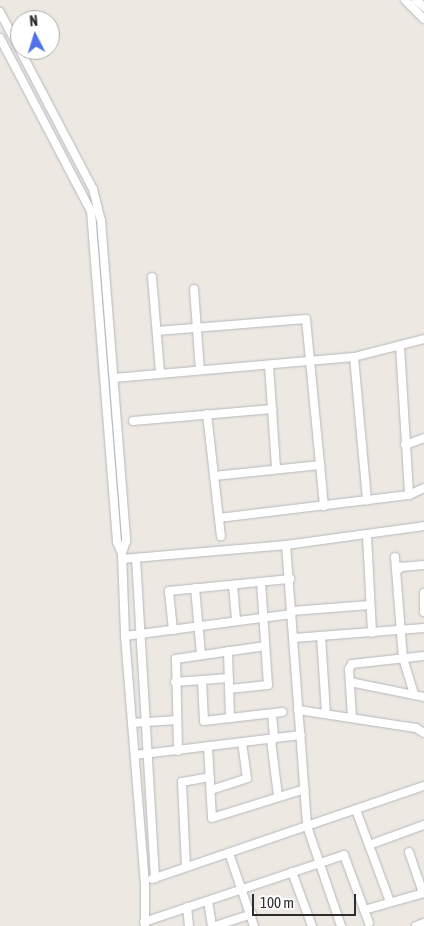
<!DOCTYPE html>
<style>
body{margin:0}
#map{position:relative;width:424px;height:926px;overflow:hidden;background:#ede8e1;font-family:"Asap Condensed",sans-serif}
div>[style]{position:absolute}
.roads{filter:drop-shadow(0 0 1px #b5b7bf) drop-shadow(0 0 1px #b5b7bf)}
.minor>*{height:8px;margin:-4px;padding:0 4px;transform-origin:4px;border-radius:4px;background:#fff}
span{translate:-50% -50%;white-space:nowrap;text-align:center;line-height:1.15;-webkit-text-stroke:4px #fff;paint-order:stroke}
.north{position:absolute;left:10px;top:10px;width:50px;height:50px;box-sizing:border-box;background:#fff;border:1px solid #ababab;border-radius:50%;rotate:355deg;font-size:14px;font-weight:700;line-height:20px;text-align:center;color:#2d2d2d}
.north::after{content:'';display:block;margin:auto;width:18px;height:22px;background:#5172ea;clip-path:polygon(50% 0,100% 100%,50% 72%,0 100%)}
.scale{position:absolute;left:252px;top:894px;width:104px;height:22px;box-sizing:border-box;border:2px solid #2d2d2d;border-top:0;padding-left:6px;font-size:15px;line-height:18px;white-space:nowrap;color:#2d2d2d;-webkit-text-stroke:4px #fff;paint-order:stroke}
</style>
<div id="map">
<div class="roads">
<div class="minor">
<i style="left:405px;top:0;width:27px;rotate:45deg"></i>
<i style="left:416px;top:0;width:11px;rotate:41deg"></i>
<i style="left:0;top:12px;width:200px;rotate:62.3deg"></i>
<i style="left:93px;top:189px;width:32px;rotate:76deg"></i>
<i style="left:101px;top:220px;width:322px;rotate:85.5deg"></i>
<i style="left:126px;top:541px;width:13px;rotate:108deg"></i>
<i style="left:122px;top:553px;width:83px;rotate:87.9deg"></i>
<i style="left:125px;top:636px;width:247px;rotate:85.4deg"></i>
<i style="left:145px;top:882px;width:44px;rotate:90deg"></i>
<i style="left:0;top:38px;width:195px;rotate:62.3deg"></i>
<i style="left:91px;top:211px;width:332px;rotate:85.5deg"></i>
<i style="left:117px;top:542px;width:12px;rotate:66deg"></i>
<i style="left:152px;top:277px;width:96px;rotate:85.2deg"></i>
<i style="left:194px;top:289px;width:81px;rotate:85.8deg"></i>
<i style="left:157px;top:331px;width:149px;rotate:-4.6deg"></i>
<i style="left:306px;top:319px;width:188px;rotate:84.5deg"></i>
<i style="left:400px;top:346px;width:149px;rotate:86.5deg"></i>
<i style="left:354px;top:357px;width:144px;rotate:84.8deg"></i>
<i style="left:269px;top:365px;width:104px;rotate:86.1deg"></i>
<i style="left:114px;top:378px;width:241px;rotate:-5deg"></i>
<i style="left:354px;top:357px;width:72px;rotate:-14.4deg"></i>
<i style="left:207px;top:414px;width:123px;rotate:83.5deg"></i>
<i style="left:133px;top:421px;width:140px;rotate:-4.9deg"></i>
<i style="left:405px;top:445px;width:20px;rotate:-20deg"></i>
<i style="left:214px;top:476px;width:107px;rotate:-5.9deg"></i>
<i style="left:219px;top:518px;width:191px;rotate:-6.9deg"></i>
<i style="left:409px;top:495px;width:17px;rotate:-25deg"></i>
<i style="left:367px;top:536px;width:97px;rotate:87deg"></i>
<i style="left:286px;top:545px;width:282px;rotate:85.7deg"></i>
<i style="left:307px;top:826px;width:106px;rotate:71.2deg"></i>
<i style="left:395px;top:557px;width:101px;rotate:85.5deg"></i>
<i style="left:403px;top:658px;width:39px;rotate:73deg"></i>
<i style="left:136px;top:558px;width:321px;rotate:86.6deg"></i>
<i style="left:122px;top:559px;width:165px;rotate:-4.9deg"></i>
<i style="left:286px;top:545px;width:139px;rotate:-7.8deg"></i>
<i style="left:397px;top:571px;width:6px;rotate:-45deg"></i>
<i style="left:401px;top:567px;width:23px;rotate:-5deg"></i>
<i style="left:233px;top:585px;width:36px;rotate:85deg"></i>
<i style="left:195px;top:588px;width:66px;rotate:84.8deg"></i>
<i style="left:424px;top:593px;width:19px;rotate:90deg"></i>
<i style="left:292px;top:611px;width:78px;rotate:-4.4deg"></i>
<i style="left:173px;top:630px;width:39px;rotate:-96deg"></i>
<i style="left:169px;top:591px;width:122px;rotate:-5.7deg"></i>
<i style="left:125px;top:636px;width:168px;rotate:-7.5deg"></i>
<i style="left:321px;top:636px;width:78px;rotate:86.3deg"></i>
<i style="left:294px;top:638px;width:130px;rotate:-4.4deg"></i>
<i style="left:228px;top:651px;width:67px;rotate:88.3deg"></i>
<i style="left:202px;top:681px;width:40px;rotate:87.1deg"></i>
<i style="left:204px;top:721px;width:79px;rotate:-6.6deg"></i>
<i style="left:175px;top:682px;width:54px;rotate:-4.2deg"></i>
<i style="left:350px;top:682px;width:76px;rotate:11.5deg"></i>
<i style="left:229px;top:689px;width:39px;rotate:-6deg"></i>
<i style="left:268px;top:685px;width:103px;rotate:-93.9deg"></i>
<i style="left:298px;top:710px;width:119px;rotate:8.7deg"></i>
<i style="left:416px;top:728px;width:9px;rotate:32deg"></i>
<i style="left:272px;top:714px;width:25px;rotate:85deg"></i>
<i style="left:352px;top:717px;width:48px;rotate:-93.6deg"></i>
<i style="left:349px;top:669px;width:6px;rotate:-59deg"></i>
<i style="left:352px;top:664px;width:72px;rotate:-6.3deg"></i>
<i style="left:132px;top:723px;width:45px;rotate:-3.8deg"></i>
<i style="left:271px;top:740px;width:56px;rotate:82.9deg"></i>
<i style="left:208px;top:748px;width:70px;rotate:86.7deg"></i>
<i style="left:212px;top:818px;width:97px;rotate:-17.3deg"></i>
<i style="left:178px;top:751px;width:92px;rotate:-91.2deg"></i>
<i style="left:176px;top:659px;width:90px;rotate:-8.3deg"></i>
<i style="left:135px;top:755px;width:167px;rotate:-6.9deg"></i>
<i style="left:211px;top:790px;width:38px;rotate:-18deg"></i>
<i style="left:247px;top:778px;width:34px;rotate:-98deg"></i>
<i style="left:356px;top:810px;width:98px;rotate:69.7deg"></i>
<i style="left:369px;top:845px;width:59px;rotate:-20deg"></i>
<i style="left:409px;top:852px;width:43px;rotate:71.1deg"></i>
<i style="left:229px;top:853px;width:77px;rotate:71.1deg"></i>
<i style="left:186px;top:867px;width:85px;rotate:-92.7deg"></i>
<i style="left:182px;top:782px;width:28px;rotate:-10deg"></i>
<i style="left:292px;top:872px;width:58px;rotate:69.7deg"></i>
<i style="left:152px;top:879px;width:287px;rotate:-18.9deg"></i>
<i style="left:208px;top:901px;width:25px;rotate:81deg"></i>
<i style="left:187px;top:907px;width:19px;rotate:84deg"></i>
<i style="left:364px;top:910px;width:62px;rotate:-15.8deg"></i>
<i style="left:144px;top:922px;width:211px;rotate:-18.5deg"></i>
<i style="left:344px;top:855px;width:72px;rotate:69.8deg"></i>
<i style="left:215px;top:926px;width:39px;rotate:-18deg"></i>
<i style="left:416px;top:926px;width:9px;rotate:-21deg"></i>
</div>
</div>
<div class="north">N</div>
<div class="scale">100 m</div>
</div>
